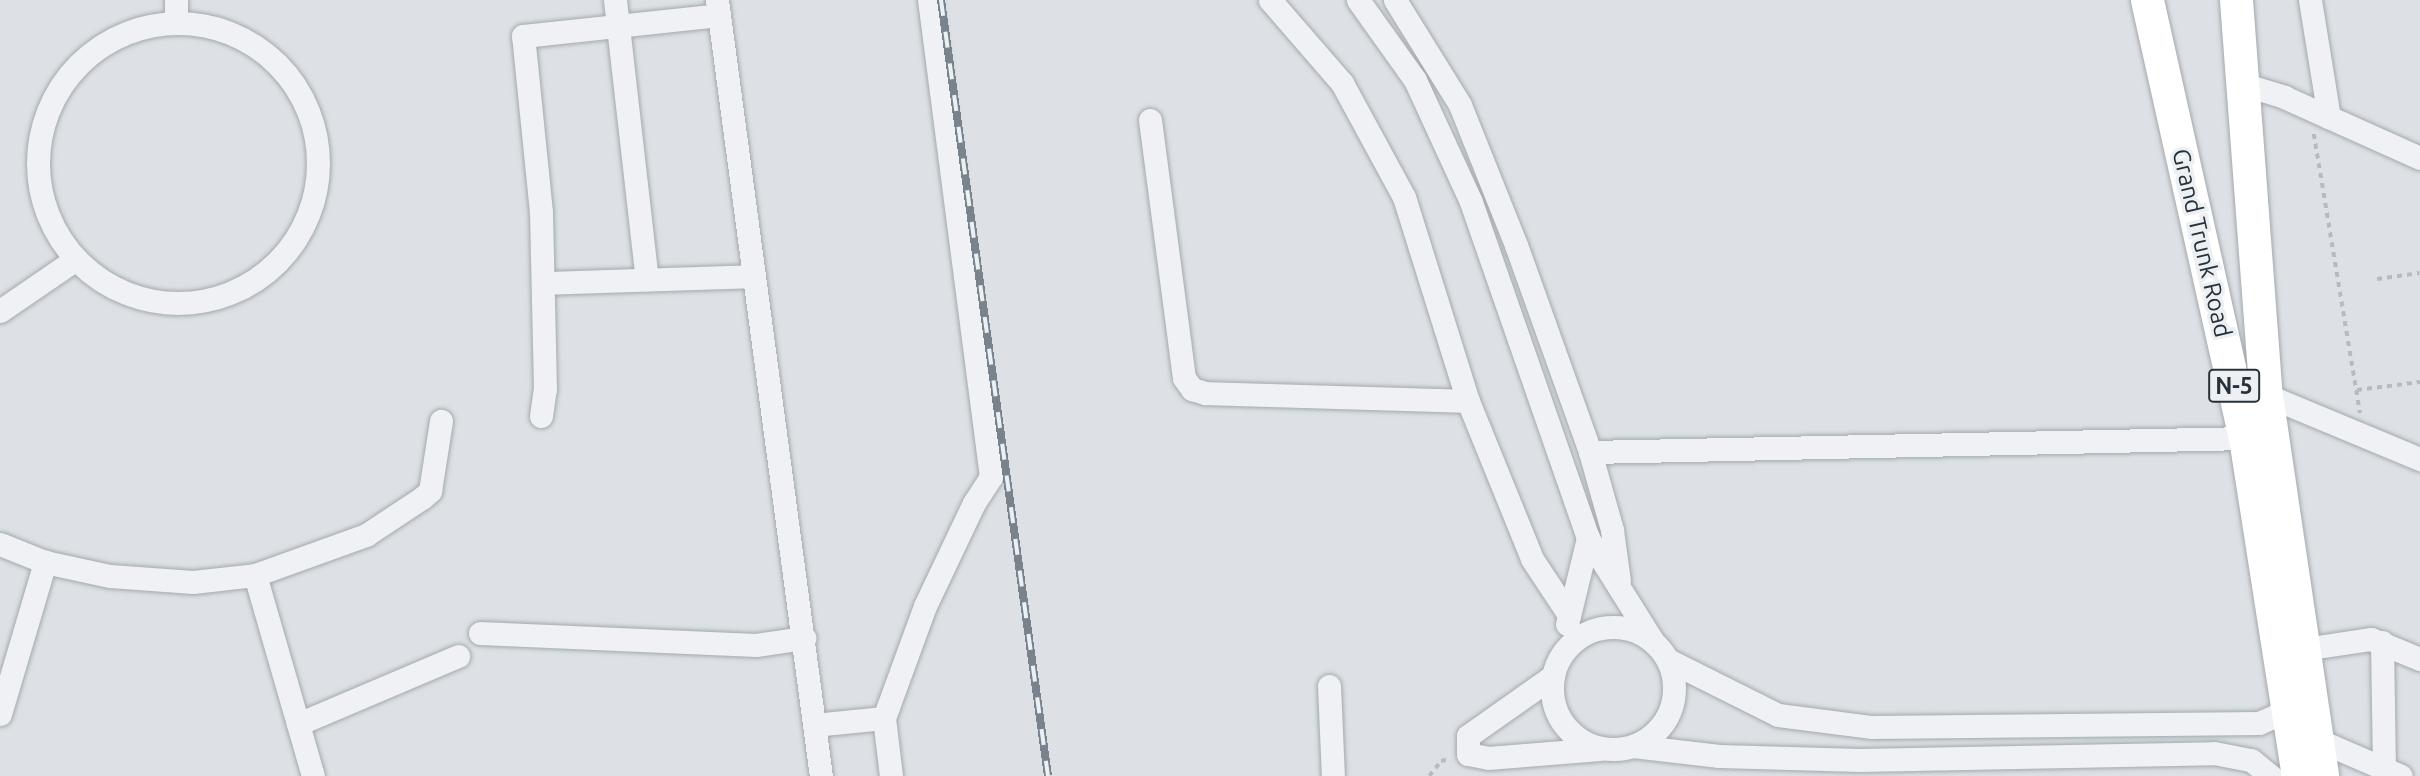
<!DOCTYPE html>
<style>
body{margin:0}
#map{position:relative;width:2420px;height:776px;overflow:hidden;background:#dde1e5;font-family:Ubuntu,sans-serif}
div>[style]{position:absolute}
.path>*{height:3.5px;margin-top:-1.75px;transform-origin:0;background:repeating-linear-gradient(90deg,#b7bbc0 0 5px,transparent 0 10px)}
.roads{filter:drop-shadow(0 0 2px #a3a9ae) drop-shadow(0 0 2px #a3a9ae)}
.minor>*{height:23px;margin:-11.5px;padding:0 11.5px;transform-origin:11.5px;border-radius:11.5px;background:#eff1f4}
.minor>.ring{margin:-11.5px;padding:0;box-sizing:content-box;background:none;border:23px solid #eff1f4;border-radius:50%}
.highway>*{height:33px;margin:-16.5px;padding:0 16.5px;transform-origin:16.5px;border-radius:16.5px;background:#fff}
.rail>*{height:8px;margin-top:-4px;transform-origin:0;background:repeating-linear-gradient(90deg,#ecf0f3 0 16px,#78838d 0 32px);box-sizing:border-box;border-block:2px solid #78838d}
span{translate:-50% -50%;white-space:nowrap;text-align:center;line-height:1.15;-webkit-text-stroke:7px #ecf0f3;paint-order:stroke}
.shield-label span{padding:2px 5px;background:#ecf0f3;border:2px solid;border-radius:5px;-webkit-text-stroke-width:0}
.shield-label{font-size:23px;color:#28313a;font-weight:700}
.street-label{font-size:24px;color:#28313a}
</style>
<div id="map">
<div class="path">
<i style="left:2314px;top:134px;width:283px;rotate:80.6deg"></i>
<i style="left:2377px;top:279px;width:43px;rotate:-7.9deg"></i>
<i style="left:2357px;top:390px;width:64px;rotate:-7.2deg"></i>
<i style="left:1429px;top:776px;width:19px;rotate:-51deg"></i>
<i style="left:1441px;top:761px;width:10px;rotate:-11deg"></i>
</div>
<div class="roads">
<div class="minor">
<i style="left:176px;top:0;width:23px;rotate:90deg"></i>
<i style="left:615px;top:0;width:281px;rotate:83.5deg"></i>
<i style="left:717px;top:0;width:783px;rotate:82.37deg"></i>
<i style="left:1270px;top:0;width:110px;rotate:49.1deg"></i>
<i style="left:1342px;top:83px;width:130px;rotate:61.5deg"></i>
<i style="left:1404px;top:197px;width:214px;rotate:72.6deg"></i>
<i style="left:1468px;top:401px;width:170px;rotate:67.9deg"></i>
<i style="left:1532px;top:559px;width:67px;rotate:56.5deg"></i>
<i style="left:1358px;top:0;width:98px;rotate:54.5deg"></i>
<i style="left:1415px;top:80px;width:134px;rotate:65.3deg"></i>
<i style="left:1471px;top:202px;width:356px;rotate:70.8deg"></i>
<i style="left:1588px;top:538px;width:120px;rotate:57.9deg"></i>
<i style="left:1395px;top:0;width:123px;rotate:58.2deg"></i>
<i style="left:1460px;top:105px;width:151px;rotate:68.2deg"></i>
<i style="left:1516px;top:245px;width:220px;rotate:70.3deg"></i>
<i style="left:1590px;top:452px;width:81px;rotate:74.2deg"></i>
<i style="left:1612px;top:530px;width:51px;rotate:82.2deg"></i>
<i style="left:2310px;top:0;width:119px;rotate:80.8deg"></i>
<i class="ring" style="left:38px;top:23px;width:257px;height:257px"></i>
<i style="left:2244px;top:72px;width:15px;rotate:70deg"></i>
<i style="left:2249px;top:86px;width:37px;rotate:17deg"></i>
<i style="left:2284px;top:97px;width:149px;rotate:24.2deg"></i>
<i style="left:1150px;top:120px;width:260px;rotate:82.5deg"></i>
<i style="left:1184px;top:378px;width:14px;rotate:54deg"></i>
<i style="left:1192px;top:389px;width:14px;rotate:17deg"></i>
<i style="left:1205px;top:393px;width:263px;rotate:1.7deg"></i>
<i style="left:544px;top:283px;width:210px;rotate:-1.9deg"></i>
<i style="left:0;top:311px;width:92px;rotate:-34.4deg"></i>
<i style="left:2266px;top:395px;width:167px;rotate:22.6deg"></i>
<i style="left:541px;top:416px;width:27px;rotate:-82deg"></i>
<i style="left:545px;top:389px;width:177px;rotate:-91.3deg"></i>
<i style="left:541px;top:212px;width:177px;rotate:-95.8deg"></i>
<i style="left:523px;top:36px;width:197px;rotate:-6.1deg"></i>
<i style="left:1590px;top:452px;width:655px;rotate:-1.22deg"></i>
<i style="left:0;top:544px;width:48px;rotate:21.8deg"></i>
<i style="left:45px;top:562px;width:66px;rotate:12.2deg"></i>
<i style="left:110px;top:576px;width:83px;rotate:4.1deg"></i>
<i style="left:193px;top:582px;width:62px;rotate:-6.4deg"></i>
<i style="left:255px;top:575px;width:118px;rotate:-19.8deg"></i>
<i style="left:366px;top:535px;width:67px;rotate:-33.5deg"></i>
<i style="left:422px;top:498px;width:11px;rotate:-41deg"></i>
<i style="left:430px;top:491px;width:71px;rotate:-81.1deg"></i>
<i style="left:255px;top:575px;width:209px;rotate:73.9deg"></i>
<i style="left:1567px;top:624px;width:89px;rotate:-76.3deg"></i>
<i class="ring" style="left:1552px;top:627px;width:99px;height:99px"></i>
<i style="left:480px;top:633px;width:276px;rotate:2.5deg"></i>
<i style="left:756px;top:645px;width:49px;rotate:-8.3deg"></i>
<i style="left:2382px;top:642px;width:127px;rotate:89.1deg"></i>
<i style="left:2304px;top:649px;width:68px;rotate:-8.5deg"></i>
<i style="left:2371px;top:639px;width:53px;rotate:22.2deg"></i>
<i style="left:1668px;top:660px;width:123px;rotate:26.6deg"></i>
<i style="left:1778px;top:715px;width:95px;rotate:7.3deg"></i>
<i style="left:1872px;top:727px;width:387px;rotate:-0.6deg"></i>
<i style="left:2259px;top:723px;width:24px;rotate:-24deg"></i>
<i style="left:2281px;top:713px;width:14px;rotate:-60deg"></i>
<i style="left:1553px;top:676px;width:104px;rotate:144.8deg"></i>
<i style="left:1468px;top:736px;width:18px;rotate:90deg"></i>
<i style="left:1468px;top:754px;width:20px;rotate:11deg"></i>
<i style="left:1488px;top:758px;width:112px;rotate:-4.6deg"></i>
<i style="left:1329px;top:686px;width:90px;rotate:87.5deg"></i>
<i style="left:0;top:714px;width:159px;rotate:-73.5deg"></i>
<i style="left:298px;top:724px;width:174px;rotate:-23deg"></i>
<i style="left:814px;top:725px;width:70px;rotate:-5.7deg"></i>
<i style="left:2318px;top:740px;width:90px;rotate:23.4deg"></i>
<i style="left:1633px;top:746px;width:87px;rotate:6.6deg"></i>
<i style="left:1719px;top:756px;width:141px;rotate:1.6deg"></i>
<i style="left:1860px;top:760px;width:354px;rotate:-1.1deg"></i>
<i style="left:2214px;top:753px;width:38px;rotate:11deg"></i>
<i style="left:2251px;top:760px;width:26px;rotate:39deg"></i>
<i style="left:891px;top:776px;width:58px;rotate:-96.9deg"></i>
<i style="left:884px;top:718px;width:12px;rotate:-70deg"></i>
<i style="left:888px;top:707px;width:108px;rotate:-69.9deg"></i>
<i style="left:925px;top:606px;width:114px;rotate:-64.6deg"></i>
<i style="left:974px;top:503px;width:31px;rotate:-57deg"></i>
<i style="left:991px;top:477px;width:481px;rotate:-97.4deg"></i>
</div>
<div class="highway">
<i style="left:2147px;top:0;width:449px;rotate:77.4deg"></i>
<i style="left:2245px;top:438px;width:342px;rotate:81.1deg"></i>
<i style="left:2236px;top:0;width:396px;rotate:85.7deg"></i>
<i style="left:2266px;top:395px;width:385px;rotate:81.6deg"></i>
</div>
</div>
<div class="rail">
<i style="left:941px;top:0;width:783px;rotate:82.15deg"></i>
</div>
<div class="shield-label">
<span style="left:2234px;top:386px">N-5</span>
</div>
<div class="street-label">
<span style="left:2202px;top:243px;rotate:77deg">Grand Trunk Road</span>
</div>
</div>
